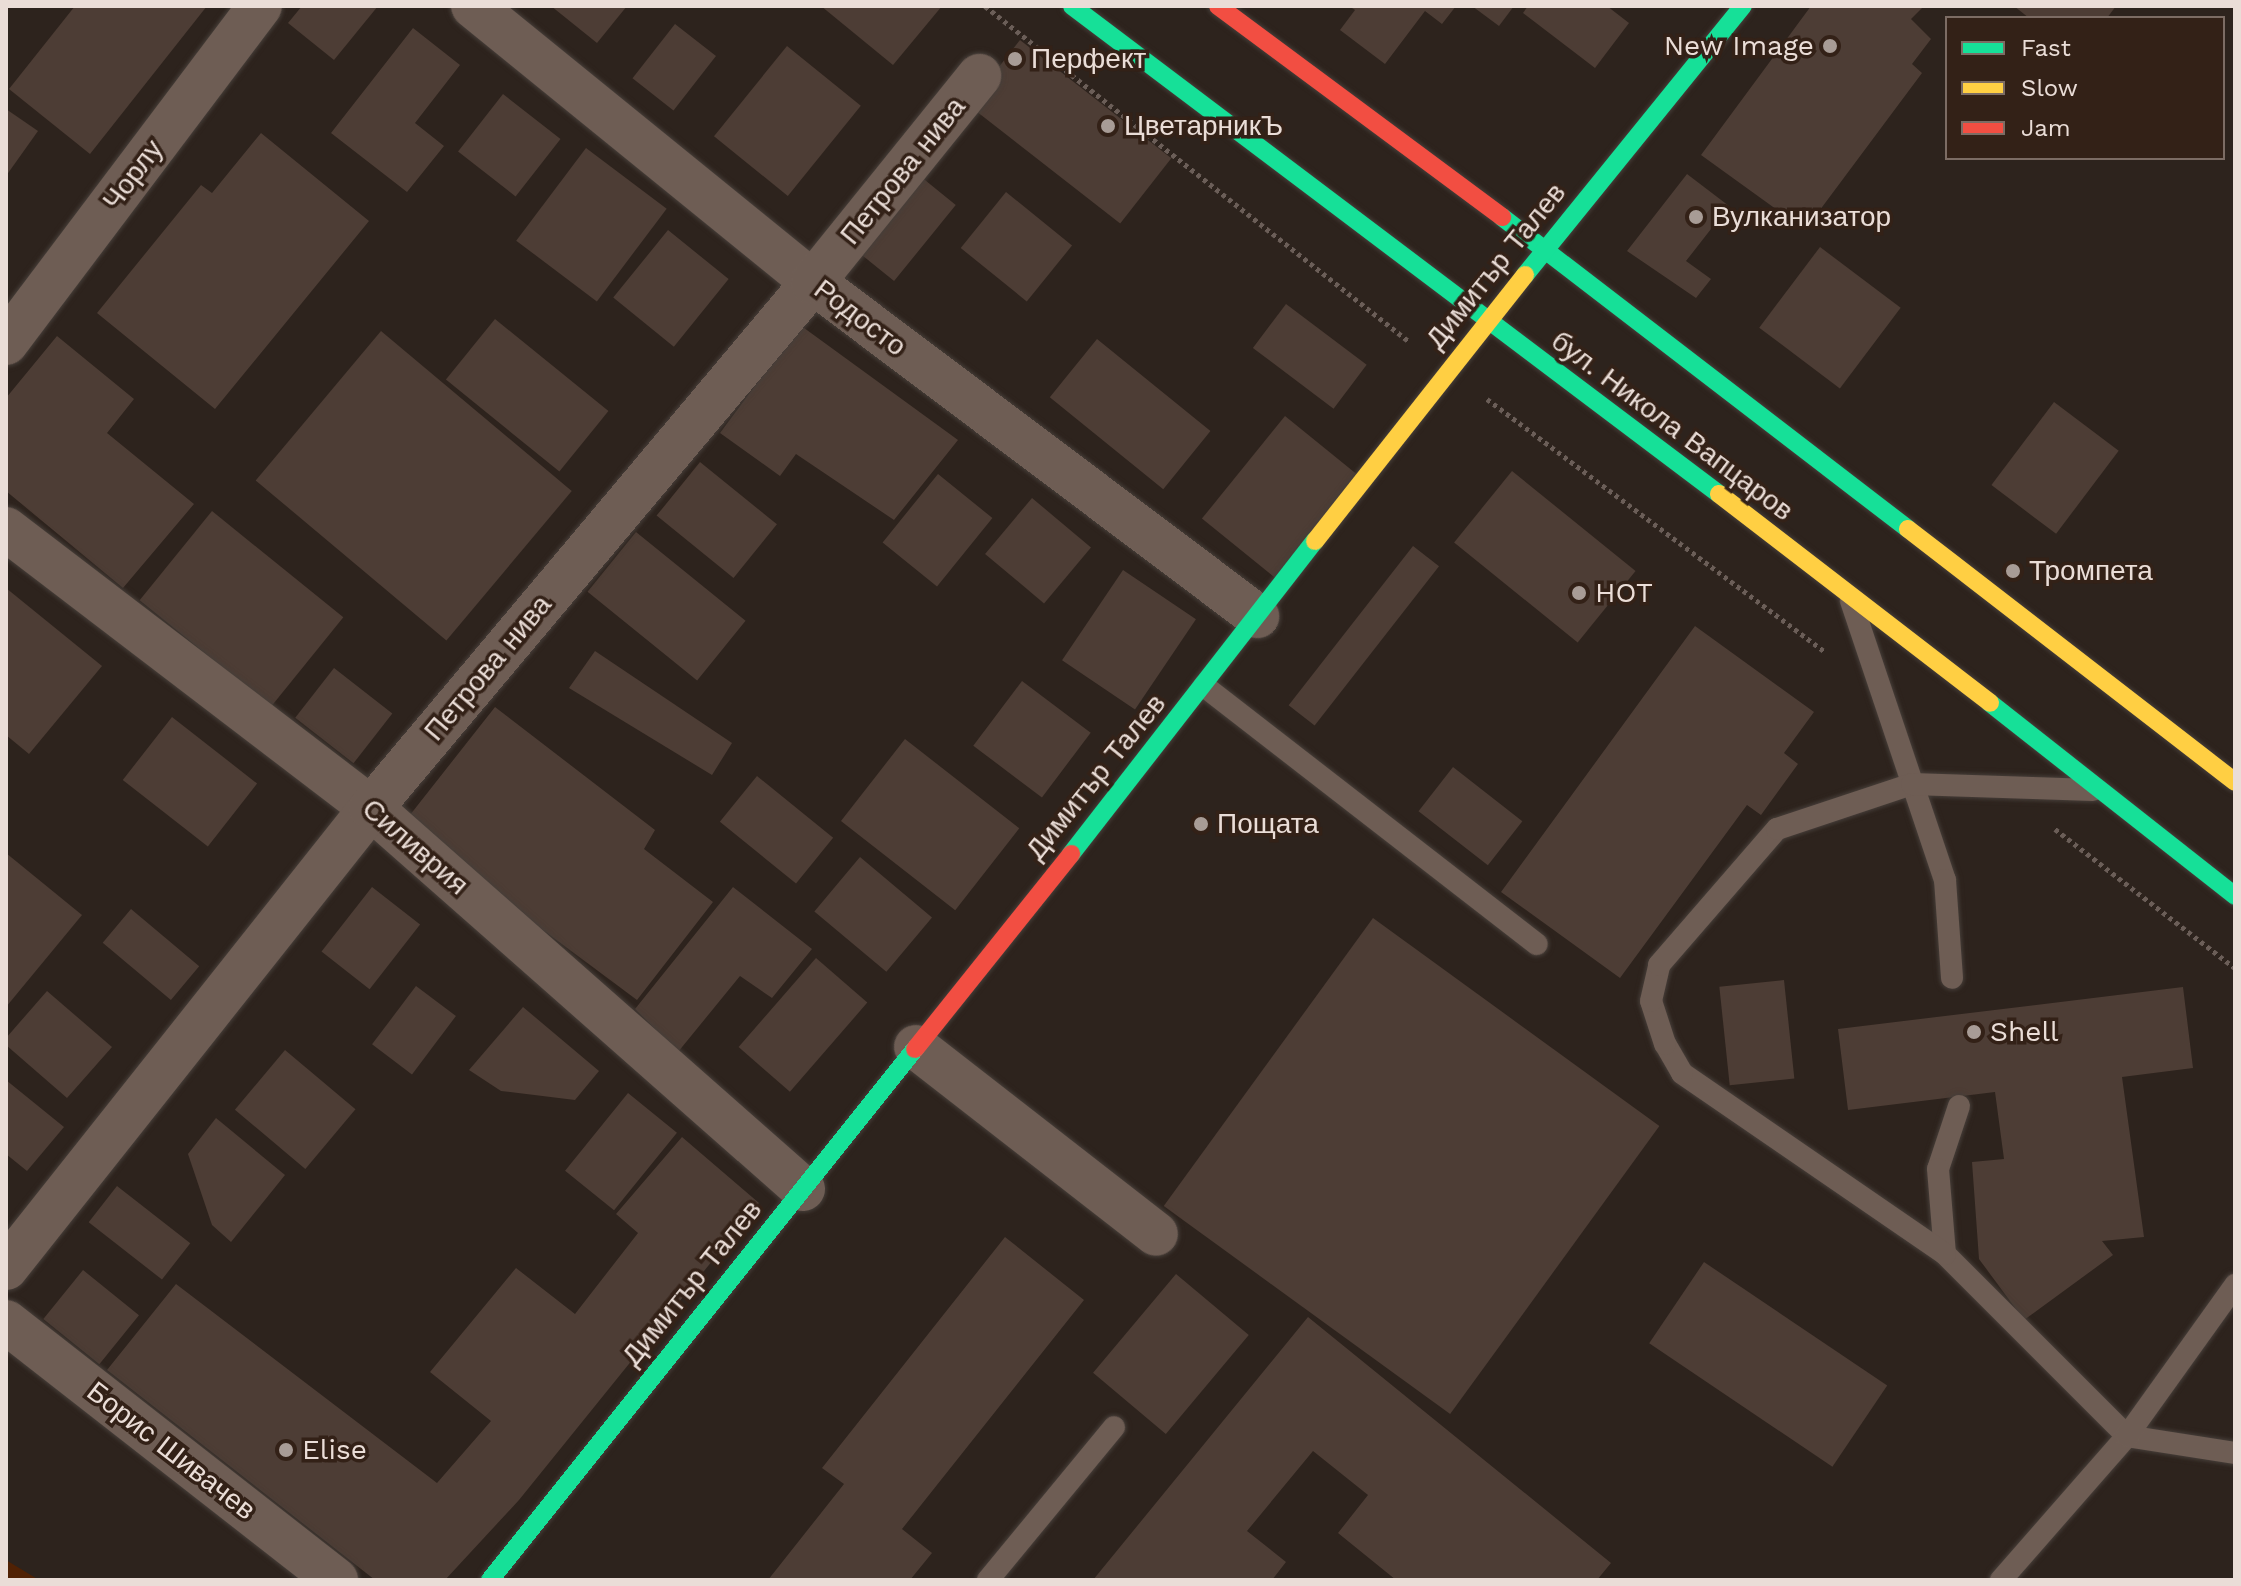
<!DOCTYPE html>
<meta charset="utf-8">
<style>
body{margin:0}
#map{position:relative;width:2241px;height:1586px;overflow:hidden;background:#2d231d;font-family:"Work Sans",sans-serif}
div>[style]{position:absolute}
.green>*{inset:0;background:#502104}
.building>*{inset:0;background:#4d3d35;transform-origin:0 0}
.path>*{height:5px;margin-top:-2.5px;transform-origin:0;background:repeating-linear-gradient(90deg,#6b5e58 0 4px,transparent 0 8px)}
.roads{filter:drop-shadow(0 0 2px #463e39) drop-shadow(0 0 2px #463e39)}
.lane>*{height:22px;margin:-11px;padding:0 11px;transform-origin:11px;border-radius:11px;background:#6e5d54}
.street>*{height:44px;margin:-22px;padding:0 22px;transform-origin:22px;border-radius:22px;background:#6e5d54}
.fast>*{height:18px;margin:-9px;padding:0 9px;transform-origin:9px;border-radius:9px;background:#16e098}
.slow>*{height:18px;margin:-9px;padding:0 9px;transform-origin:9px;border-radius:9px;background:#ffcf43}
.jam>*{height:18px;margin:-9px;padding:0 9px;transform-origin:9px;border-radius:9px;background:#f24e42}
.dots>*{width:22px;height:22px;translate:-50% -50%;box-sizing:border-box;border:4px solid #332117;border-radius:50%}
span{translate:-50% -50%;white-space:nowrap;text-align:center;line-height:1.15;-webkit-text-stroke:7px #332117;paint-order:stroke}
.poi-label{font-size:28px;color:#eaddd7}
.right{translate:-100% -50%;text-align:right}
.left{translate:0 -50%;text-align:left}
.street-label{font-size:28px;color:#eaddd7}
.frame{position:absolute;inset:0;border:8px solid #eaddd7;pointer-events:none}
.legend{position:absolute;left:1945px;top:16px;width:280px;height:144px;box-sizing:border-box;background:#332117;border:2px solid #7c6c64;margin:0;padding:10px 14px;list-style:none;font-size:24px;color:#eaddd7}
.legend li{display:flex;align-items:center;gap:16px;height:40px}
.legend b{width:40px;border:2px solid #7c6c64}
</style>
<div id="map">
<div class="green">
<i style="clip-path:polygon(6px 1560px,39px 1580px,6px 1580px)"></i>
</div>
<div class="building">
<i style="clip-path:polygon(75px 6px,207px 6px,90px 154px,9px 89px)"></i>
<i style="clip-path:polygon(302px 6px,378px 6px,334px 60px,288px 23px)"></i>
<i style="clip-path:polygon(551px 6px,627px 6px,597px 43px)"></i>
<i style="clip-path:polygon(821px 6px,942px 6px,893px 65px)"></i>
<i style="clip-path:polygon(1349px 6px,1456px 6px,1442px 24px,1425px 11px,1385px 64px,1340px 30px,1355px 10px)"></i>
<i style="clip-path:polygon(1472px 6px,1514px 6px,1499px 26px)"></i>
<i style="clip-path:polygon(1528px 6px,1607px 6px,1629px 23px,1595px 68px,1523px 13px)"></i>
<i style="clip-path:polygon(1811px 6px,1924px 6px,1911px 19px,1931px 39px,1912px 64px,1922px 73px,1805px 230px,1701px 155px)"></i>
<i style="clip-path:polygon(2014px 6px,2116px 6px,2107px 18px,2029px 18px)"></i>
<i style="left:675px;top:24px;width:52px;height:69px;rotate:38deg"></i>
<i style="clip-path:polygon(413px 28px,460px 65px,415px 123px,444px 146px,407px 192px,331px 133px)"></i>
<i style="left:1020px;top:40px;width:192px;height:83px;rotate:38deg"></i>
<i style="left:787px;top:46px;width:95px;height:116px;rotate:39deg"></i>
<i style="left:503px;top:94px;width:73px;height:73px;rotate:38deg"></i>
<i style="clip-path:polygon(6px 109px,38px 131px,6px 176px)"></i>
<i style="clip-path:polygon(261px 133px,369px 221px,215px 409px,97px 313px,201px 185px,212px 193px)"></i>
<i style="left:586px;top:148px;width:101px;height:116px;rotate:37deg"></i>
<i style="clip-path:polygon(1687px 174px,1729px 206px,1686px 261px,1711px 279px,1696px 298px,1627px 251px)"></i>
<i style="left:920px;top:176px;width:46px;height:98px;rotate:39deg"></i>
<i style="left:1006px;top:192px;width:85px;height:72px;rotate:39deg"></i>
<i style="left:668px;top:230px;width:78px;height:87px;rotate:39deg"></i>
<i style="left:1820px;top:247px;width:101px;height:101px;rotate:37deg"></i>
<i style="left:1286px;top:304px;width:101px;height:55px;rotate:37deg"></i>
<i style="left:495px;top:319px;width:146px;height:78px;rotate:39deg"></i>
<i style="clip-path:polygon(800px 325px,958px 440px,894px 520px,796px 454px,780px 476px,720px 433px)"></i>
<i style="left:381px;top:331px;width:249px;height:195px;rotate:40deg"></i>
<i style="clip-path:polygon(57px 336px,134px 399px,107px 433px,194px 504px,123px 588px,6px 491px,6px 398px)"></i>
<i style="left:1097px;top:339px;width:146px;height:75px;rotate:39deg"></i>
<i style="left:2054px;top:402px;width:81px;height:104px;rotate:37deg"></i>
<i style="left:1285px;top:416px;width:94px;height:132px;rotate:39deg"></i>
<i style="left:700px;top:462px;width:99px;height:69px;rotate:39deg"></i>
<i style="left:1512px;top:471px;width:159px;height:92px;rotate:39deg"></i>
<i style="left:938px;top:474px;width:70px;height:88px;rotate:39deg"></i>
<i style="left:1032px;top:498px;width:77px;height:73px;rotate:40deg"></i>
<i style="left:212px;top:511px;width:169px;height:115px;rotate:39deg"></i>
<i style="left:636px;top:532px;width:141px;height:77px;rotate:39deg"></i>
<i style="left:1413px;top:546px;width:33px;height:202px;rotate:38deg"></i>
<i style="left:1123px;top:570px;width:88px;height:109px;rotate:34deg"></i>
<i style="clip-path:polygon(6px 588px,102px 666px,29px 754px,6px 735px)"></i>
<i style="clip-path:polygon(1695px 626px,1814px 712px,1784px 753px,1798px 764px,1761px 815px,1747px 805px,1620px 978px,1501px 892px)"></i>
<i style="clip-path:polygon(595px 651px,732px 743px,712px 775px,569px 688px)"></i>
<i style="left:334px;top:668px;width:74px;height:63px;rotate:38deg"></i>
<i style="left:1022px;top:681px;width:86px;height:81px;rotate:37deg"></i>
<i style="clip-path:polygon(495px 707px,655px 830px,644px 849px,713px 902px,637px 1000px,477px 881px,406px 820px)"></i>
<i style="left:172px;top:717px;width:108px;height:80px;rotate:38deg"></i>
<i style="left:905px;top:739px;width:145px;height:104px;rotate:38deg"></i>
<i style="left:1453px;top:767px;width:88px;height:56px;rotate:38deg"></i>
<i style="left:757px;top:776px;width:98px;height:59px;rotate:39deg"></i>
<i style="clip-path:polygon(6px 853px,82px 915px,6px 1007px)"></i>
<i style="left:860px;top:857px;width:94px;height:71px;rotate:40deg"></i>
<i style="left:372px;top:887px;width:61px;height:82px;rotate:38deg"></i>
<i style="clip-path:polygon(733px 887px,812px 949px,772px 998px,740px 976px,678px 1052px,635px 1009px)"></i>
<i style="left:131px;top:909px;width:89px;height:44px;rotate:40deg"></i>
<i style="left:1373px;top:918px;width:354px;height:356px;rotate:36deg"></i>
<i style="left:816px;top:958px;width:68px;height:118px;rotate:41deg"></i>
<i style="left:1784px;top:980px;width:99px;height:65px;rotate:84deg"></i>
<i style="left:416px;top:986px;width:50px;height:73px;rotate:37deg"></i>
<i style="clip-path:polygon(2183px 987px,2193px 1068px,2122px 1077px,2144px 1237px,2102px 1241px,2113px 1255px,2024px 1320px,1979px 1259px,1972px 1162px,2004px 1159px,1995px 1092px,1848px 1110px,1838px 1029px)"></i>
<i style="clip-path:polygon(47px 991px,112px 1047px,67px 1098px,6px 1045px,6px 1038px)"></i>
<i style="clip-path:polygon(523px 1007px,599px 1071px,575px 1100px,501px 1091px,469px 1070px)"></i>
<i style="left:285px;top:1050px;width:92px;height:78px;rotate:40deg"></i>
<i style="clip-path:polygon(6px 1080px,64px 1127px,27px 1171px,6px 1154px)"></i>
<i style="left:628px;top:1093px;width:63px;height:100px;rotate:39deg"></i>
<i style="clip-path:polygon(216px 1118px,285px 1175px,231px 1242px,212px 1225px,188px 1154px)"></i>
<i style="clip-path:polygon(682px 1137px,759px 1203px,519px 1500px,445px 1580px,375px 1580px,107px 1370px,176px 1284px,437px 1483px,491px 1421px,430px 1372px,516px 1268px,575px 1314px,638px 1233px,616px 1214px)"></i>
<i style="left:117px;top:1186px;width:93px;height:46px;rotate:38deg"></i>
<i style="clip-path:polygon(1005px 1237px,1084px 1300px,902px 1529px,932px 1553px,910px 1580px,768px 1580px,844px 1484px,822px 1468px)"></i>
<i style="left:1704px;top:1262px;width:221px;height:98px;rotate:34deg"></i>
<i style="left:83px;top:1270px;width:72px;height:63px;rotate:39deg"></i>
<i style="left:1176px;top:1274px;width:95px;height:129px;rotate:40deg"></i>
<i style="clip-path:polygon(1308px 1317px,1611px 1563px,1597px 1580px,1396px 1580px,1338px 1533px,1368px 1495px,1313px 1451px,1247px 1531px,1286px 1562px,1272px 1580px,1093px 1580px)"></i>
</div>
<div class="path">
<i style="left:985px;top:6px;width:68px;rotate:38.4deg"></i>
<i style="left:1059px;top:65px;width:446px;rotate:38.3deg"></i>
<i style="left:1487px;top:399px;width:422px;rotate:36.8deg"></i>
<i style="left:2055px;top:829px;width:227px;rotate:37.7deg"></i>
</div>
<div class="roads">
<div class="lane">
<i style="left:1851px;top:601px;width:294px;rotate:71.4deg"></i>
<i style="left:1945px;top:880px;width:98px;rotate:85.9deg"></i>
<i style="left:1204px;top:686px;width:421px;rotate:37.8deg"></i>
<i style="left:1959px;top:1106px;width:66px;rotate:108.4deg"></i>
<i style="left:1938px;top:1169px;width:85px;rotate:85.3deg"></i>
<i style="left:1945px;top:1254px;width:257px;rotate:45deg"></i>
<i style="left:2127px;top:1436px;width:109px;rotate:8.9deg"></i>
<i style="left:1945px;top:1254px;width:319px;rotate:-145.5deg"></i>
<i style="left:1682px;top:1073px;width:34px;rotate:-120deg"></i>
<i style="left:1665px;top:1044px;width:45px;rotate:-108deg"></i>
<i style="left:1651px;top:1001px;width:37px;rotate:-77deg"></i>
<i style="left:1659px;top:965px;width:180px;rotate:-49.1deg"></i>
<i style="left:1777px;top:829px;width:142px;rotate:-18.4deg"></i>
<i style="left:1912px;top:784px;width:181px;rotate:1.9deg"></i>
<i style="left:988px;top:1580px;width:198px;rotate:-50.5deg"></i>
<i style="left:2001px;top:1580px;width:191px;rotate:-48.8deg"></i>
<i style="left:2127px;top:1436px;width:186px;rotate:-54.4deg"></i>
</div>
<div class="street">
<i style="left:473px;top:6px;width:438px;rotate:39.1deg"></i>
<i style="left:813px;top:282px;width:556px;rotate:36.95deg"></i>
<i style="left:6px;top:343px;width:422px;rotate:-53deg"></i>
<i style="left:6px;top:529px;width:459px;rotate:37.4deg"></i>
<i style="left:371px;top:808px;width:576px;rotate:41.41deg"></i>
<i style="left:916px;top:1047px;width:304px;rotate:37.9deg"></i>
<i style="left:6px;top:1268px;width:587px;rotate:-51.57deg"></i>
<i style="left:371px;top:808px;width:687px;rotate:-49.96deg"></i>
<i style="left:813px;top:282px;width:265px;rotate:-51.1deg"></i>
<i style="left:6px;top:1322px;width:419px;rotate:38deg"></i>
</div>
<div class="fast">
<i style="left:1072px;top:6px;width:810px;rotate:37.03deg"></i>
<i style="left:1502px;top:217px;width:512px;rotate:37.54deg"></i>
<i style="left:1525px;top:275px;width:346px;rotate:-51deg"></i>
<i style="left:1990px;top:703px;width:312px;rotate:38.2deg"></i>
<i style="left:1071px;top:854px;width:397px;rotate:-52.1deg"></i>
<i style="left:490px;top:1580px;width:680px;rotate:-51.33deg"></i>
</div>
<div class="slow">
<i style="left:1719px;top:494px;width:342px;rotate:37.6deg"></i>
<i style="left:1908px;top:529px;width:413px;rotate:37.7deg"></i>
<i style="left:1315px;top:541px;width:339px;rotate:-51.7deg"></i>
</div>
<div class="jam">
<i style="left:1218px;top:6px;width:354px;rotate:36.6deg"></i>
<i style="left:915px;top:1049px;width:250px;rotate:-51.3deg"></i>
</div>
</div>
<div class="dots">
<i style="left:1830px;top:46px;background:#a89c96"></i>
<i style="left:1015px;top:59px;background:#a89c96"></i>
<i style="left:1108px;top:126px;background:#a89c96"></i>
<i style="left:1696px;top:217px;background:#a89c96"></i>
<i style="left:2013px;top:571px;background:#a89c96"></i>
<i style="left:1579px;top:593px;background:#a89c96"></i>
<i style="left:1201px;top:824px;background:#a89c96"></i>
<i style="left:1974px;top:1032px;background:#a89c96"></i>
<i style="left:286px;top:1450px;background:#a89c96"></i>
</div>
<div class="poi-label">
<span class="right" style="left:1814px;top:46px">New Image</span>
<span class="left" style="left:1031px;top:59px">Перфект</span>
<span class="left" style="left:1124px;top:126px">ЦветарникЪ</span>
<span class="left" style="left:1712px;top:217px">Вулканизатор</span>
<span class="left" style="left:2029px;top:571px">Тромпета</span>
<span class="left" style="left:1595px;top:593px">HOT</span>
<span class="left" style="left:1217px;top:824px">Пощата</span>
<span class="left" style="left:1990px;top:1032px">Shell</span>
<span class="left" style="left:302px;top:1450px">Elise</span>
</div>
<div class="street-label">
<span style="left:903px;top:171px;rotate:-51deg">Петрова нива</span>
<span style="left:133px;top:175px;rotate:-53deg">Чорлу</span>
<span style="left:1496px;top:266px;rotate:-51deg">Димитър Талев</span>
<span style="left:860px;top:318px;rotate:37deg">Родосто</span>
<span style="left:1672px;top:426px;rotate:37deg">бул. Никола Вапцаров</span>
<span style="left:488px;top:668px;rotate:-50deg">Петрова нива</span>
<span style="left:1096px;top:777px;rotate:-51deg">Димитър Талев</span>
<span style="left:415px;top:847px;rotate:41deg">Силиврия</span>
<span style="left:692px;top:1283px;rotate:-51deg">Димитър Талев</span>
<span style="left:171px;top:1451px;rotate:38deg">Борис Шивачев</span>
</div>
<div class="frame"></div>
<ul class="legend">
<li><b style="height:10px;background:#16e098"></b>Fast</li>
<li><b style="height:10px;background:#ffcf43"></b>Slow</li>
<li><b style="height:10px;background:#f24e42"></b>Jam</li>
</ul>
</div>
